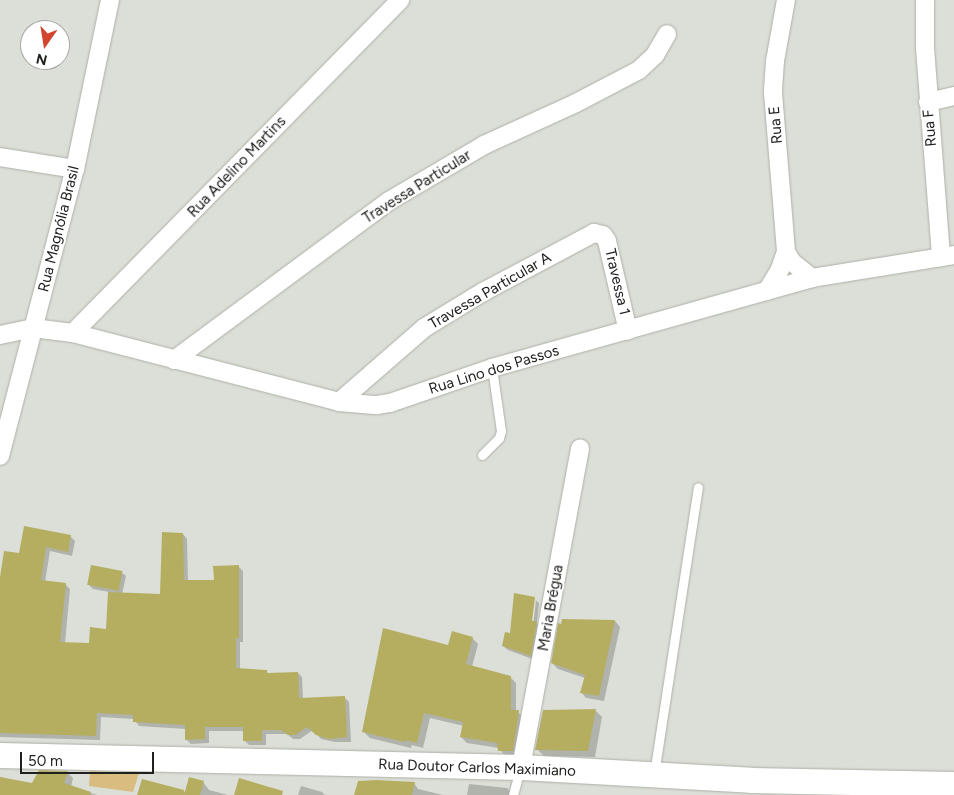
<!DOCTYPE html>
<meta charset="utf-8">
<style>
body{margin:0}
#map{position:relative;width:954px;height:795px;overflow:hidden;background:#dcdfd7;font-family:Figtree,sans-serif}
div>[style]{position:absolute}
.green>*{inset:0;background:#d8bc80}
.shadow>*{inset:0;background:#0003}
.building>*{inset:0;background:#b5ae61;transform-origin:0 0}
.roads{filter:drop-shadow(0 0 1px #adb0a7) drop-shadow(0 0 1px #adb0a7)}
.lane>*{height:9px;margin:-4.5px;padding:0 4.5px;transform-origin:4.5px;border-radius:4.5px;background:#fff}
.street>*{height:18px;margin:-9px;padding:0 9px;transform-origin:9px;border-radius:9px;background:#fff}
.secondary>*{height:25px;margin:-12.5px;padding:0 12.5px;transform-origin:12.5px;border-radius:12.5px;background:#fff}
span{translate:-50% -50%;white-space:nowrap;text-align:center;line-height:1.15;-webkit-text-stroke:4px #fff;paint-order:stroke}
.street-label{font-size:15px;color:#20211e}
.north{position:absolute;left:20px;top:20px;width:50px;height:50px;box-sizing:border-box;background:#fff;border:1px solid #a6a6a5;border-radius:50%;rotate:193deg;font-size:14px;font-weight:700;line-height:20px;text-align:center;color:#20211e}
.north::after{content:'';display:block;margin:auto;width:18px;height:22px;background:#d14530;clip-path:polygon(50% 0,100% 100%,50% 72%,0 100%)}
.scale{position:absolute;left:20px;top:752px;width:134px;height:22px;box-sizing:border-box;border:2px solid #20211e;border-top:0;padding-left:6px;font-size:15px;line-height:18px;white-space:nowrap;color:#20211e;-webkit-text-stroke:4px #fff;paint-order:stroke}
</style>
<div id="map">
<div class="green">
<i style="clip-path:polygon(90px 771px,139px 773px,133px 792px,89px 786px)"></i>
</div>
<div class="shadow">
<i style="clip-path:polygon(183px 534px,187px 539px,188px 581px,215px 581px,238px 566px,243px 571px,243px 642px,240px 642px,240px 670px,266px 671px,269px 674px,298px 673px,302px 677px,303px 699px,344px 697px,349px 702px,351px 742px,335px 742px,321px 739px,313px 730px,300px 739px,293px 739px,287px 734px,266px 734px,266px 745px,249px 745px,244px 740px,244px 731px,209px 731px,209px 743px,191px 744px,186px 739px,186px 729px,139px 726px,134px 719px,101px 717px,100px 740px,0 737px,0 587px,20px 554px,70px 536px,75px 541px,72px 556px,50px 551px,45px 582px,65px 584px,70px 589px,65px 643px,90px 645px,108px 630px,109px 592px,93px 589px,88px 584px,121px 572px,126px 576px,122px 594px,162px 595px)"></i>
<i style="clip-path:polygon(evenodd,534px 599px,539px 603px,537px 623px,541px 627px,535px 660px,508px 650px,503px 646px,534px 599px,533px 600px,536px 600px,533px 627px,531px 627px,533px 600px)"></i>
<i style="clip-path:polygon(615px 621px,620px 627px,604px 701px,586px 698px,581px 692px,585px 678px,558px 669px,552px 663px)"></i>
<i style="clip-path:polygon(472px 638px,478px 644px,472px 667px,510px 677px,516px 683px,516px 711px,524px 717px,519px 756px,505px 756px,499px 748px,467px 743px,461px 737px,464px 726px,430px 718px,423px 748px,412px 745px,411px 748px,370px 738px,364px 732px,449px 647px)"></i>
<i style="clip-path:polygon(596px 711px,602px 717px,595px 757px,544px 756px,537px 749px)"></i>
<i style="clip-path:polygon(67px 772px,73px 778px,71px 787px,97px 795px,0 795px,0 777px,33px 785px)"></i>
<i style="clip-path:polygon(143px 781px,186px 792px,203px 782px,209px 790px,228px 795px,139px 795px)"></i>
<i style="clip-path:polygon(414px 783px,418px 789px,443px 795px,355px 795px)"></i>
<i style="clip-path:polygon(469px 784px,507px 788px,511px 792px,511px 795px,467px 795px)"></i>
<i style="clip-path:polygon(301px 786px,322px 792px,325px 795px,298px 795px)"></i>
</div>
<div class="building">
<i style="clip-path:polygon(24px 526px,71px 535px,68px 552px,46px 547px,41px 580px,66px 583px,60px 642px,89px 643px,90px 627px,106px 629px,108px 592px,160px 594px,162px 532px,183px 533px,184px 580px,214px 580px,213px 566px,239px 565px,239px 638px,236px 638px,236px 668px,267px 670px,267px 673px,298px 672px,299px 698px,345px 696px,347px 737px,329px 739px,316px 735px,307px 727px,295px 735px,288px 735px,281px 730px,262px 730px,262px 741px,243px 741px,243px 727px,205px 727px,205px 739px,185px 740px,185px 725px,133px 722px,133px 715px,97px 713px,96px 736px,0 733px,0 577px,4px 551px,19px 553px)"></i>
<i style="left:91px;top:565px;width:32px;height:20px;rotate:11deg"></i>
<i style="clip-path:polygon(514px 593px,535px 597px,532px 621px,537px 621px,531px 656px,502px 646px,505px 632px,510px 633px)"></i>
<i style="clip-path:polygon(562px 619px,615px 620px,599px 696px,580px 693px,585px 675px,551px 663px,558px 623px,561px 624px)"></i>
<i style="clip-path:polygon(383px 628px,448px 645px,452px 631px,473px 637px,466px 664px,511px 676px,511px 710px,519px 710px,513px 751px,498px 751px,497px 743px,460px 737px,463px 722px,424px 713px,417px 743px,406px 740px,405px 742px,362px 732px)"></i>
<i style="clip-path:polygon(596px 709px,588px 751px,535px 750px,543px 710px)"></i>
<i style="clip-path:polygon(39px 770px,68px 771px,64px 783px,91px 792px,90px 795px,0 795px,0 777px,32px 783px)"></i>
<i style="clip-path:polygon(189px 777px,204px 781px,200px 795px,184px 795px)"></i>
<i style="clip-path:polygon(239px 778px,283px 791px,282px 795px,234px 795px)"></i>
<i style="clip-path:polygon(142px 779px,184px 790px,184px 795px,137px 795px)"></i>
<i style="clip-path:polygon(376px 780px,415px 782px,412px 795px,354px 795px,358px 781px)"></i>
</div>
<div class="roads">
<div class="lane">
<i style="left:482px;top:455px;width:24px;rotate:-45deg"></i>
<i style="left:499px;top:438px;width:7px;rotate:-74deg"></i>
<i style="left:501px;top:431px;width:64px;rotate:-98.1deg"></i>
<i style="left:654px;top:774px;width:290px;rotate:-81.3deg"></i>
<i style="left:513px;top:795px;width:27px;rotate:-75deg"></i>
</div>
<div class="street">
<i style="left:786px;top:0;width:62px;rotate:100.2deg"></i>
<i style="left:775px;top:61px;width:32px;rotate:94deg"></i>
<i style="left:773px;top:93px;width:160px;rotate:85.3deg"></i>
<i style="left:786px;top:252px;width:12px;rotate:59deg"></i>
<i style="left:792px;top:262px;width:26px;rotate:39deg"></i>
<i style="left:925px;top:0;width:48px;rotate:90deg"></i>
<i style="left:925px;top:48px;width:210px;rotate:85.6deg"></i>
<i style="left:928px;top:102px;width:27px;rotate:-13deg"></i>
<i style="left:0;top:157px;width:76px;rotate:9.1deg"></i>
<i style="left:767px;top:291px;width:26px;rotate:-59deg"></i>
<i style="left:780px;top:269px;width:18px;rotate:-71deg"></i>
<i style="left:73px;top:333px;width:467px;rotate:-45.5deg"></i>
<i style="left:0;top:335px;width:34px;rotate:-12deg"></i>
<i style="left:33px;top:328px;width:40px;rotate:7.1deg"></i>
<i style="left:73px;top:333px;width:275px;rotate:14.5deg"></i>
<i style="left:339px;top:402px;width:38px;rotate:5deg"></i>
<i style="left:377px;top:405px;width:13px;rotate:-9deg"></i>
<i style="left:390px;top:403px;width:108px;rotate:-18.9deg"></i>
<i style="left:492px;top:368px;width:332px;rotate:-15.7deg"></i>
<i style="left:812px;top:278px;width:144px;rotate:-9.2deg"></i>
<i style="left:174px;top:360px;width:267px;rotate:-36.5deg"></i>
<i style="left:389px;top:201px;width:110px;rotate:-30.5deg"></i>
<i style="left:484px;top:145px;width:101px;rotate:-24.5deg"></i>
<i style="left:576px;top:103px;width:71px;rotate:-27.6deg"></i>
<i style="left:639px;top:70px;width:22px;rotate:-43deg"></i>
<i style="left:655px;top:55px;width:24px;rotate:-60deg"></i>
<i style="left:339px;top:402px;width:113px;rotate:-41deg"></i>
<i style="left:424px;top:328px;width:69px;rotate:-31.4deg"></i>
<i style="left:483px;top:292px;width:126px;rotate:-28deg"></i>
<i style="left:594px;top:233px;width:9px;rotate:13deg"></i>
<i style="left:603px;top:235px;width:7px;rotate:56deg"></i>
<i style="left:607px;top:241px;width:92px;rotate:76.9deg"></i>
<i style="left:0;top:456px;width:297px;rotate:-75.4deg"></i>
<i style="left:75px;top:169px;width:173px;rotate:-78.3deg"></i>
<i style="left:521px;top:767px;width:324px;rotate:-79.5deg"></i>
</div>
<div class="secondary">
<i style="left:0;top:755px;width:521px;rotate:1.32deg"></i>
<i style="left:521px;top:767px;width:230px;rotate:3.2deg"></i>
<i style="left:751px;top:780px;width:203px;rotate:1.1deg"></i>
</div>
</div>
<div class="street-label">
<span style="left:776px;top:125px;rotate:-95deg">Rua E</span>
<span style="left:930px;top:128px;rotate:-95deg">Rua F</span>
<span style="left:237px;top:167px;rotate:-46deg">Rua Adelino Martins</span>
<span style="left:417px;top:187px;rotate:-32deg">Travessa Particular</span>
<span style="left:59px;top:229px;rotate:-76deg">Rua Magnólia Brasil</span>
<span style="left:617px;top:282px;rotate:77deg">Travessa 1</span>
<span style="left:490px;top:291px;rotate:-30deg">Travessa Particular A</span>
<span style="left:494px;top:370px;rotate:-17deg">Rua Lino dos Passos</span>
<span style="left:551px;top:608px;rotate:-80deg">Maria Brégua</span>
<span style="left:477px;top:768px;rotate:2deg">Rua Doutor Carlos Maximiano</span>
</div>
<div class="north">N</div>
<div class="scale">50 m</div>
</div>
